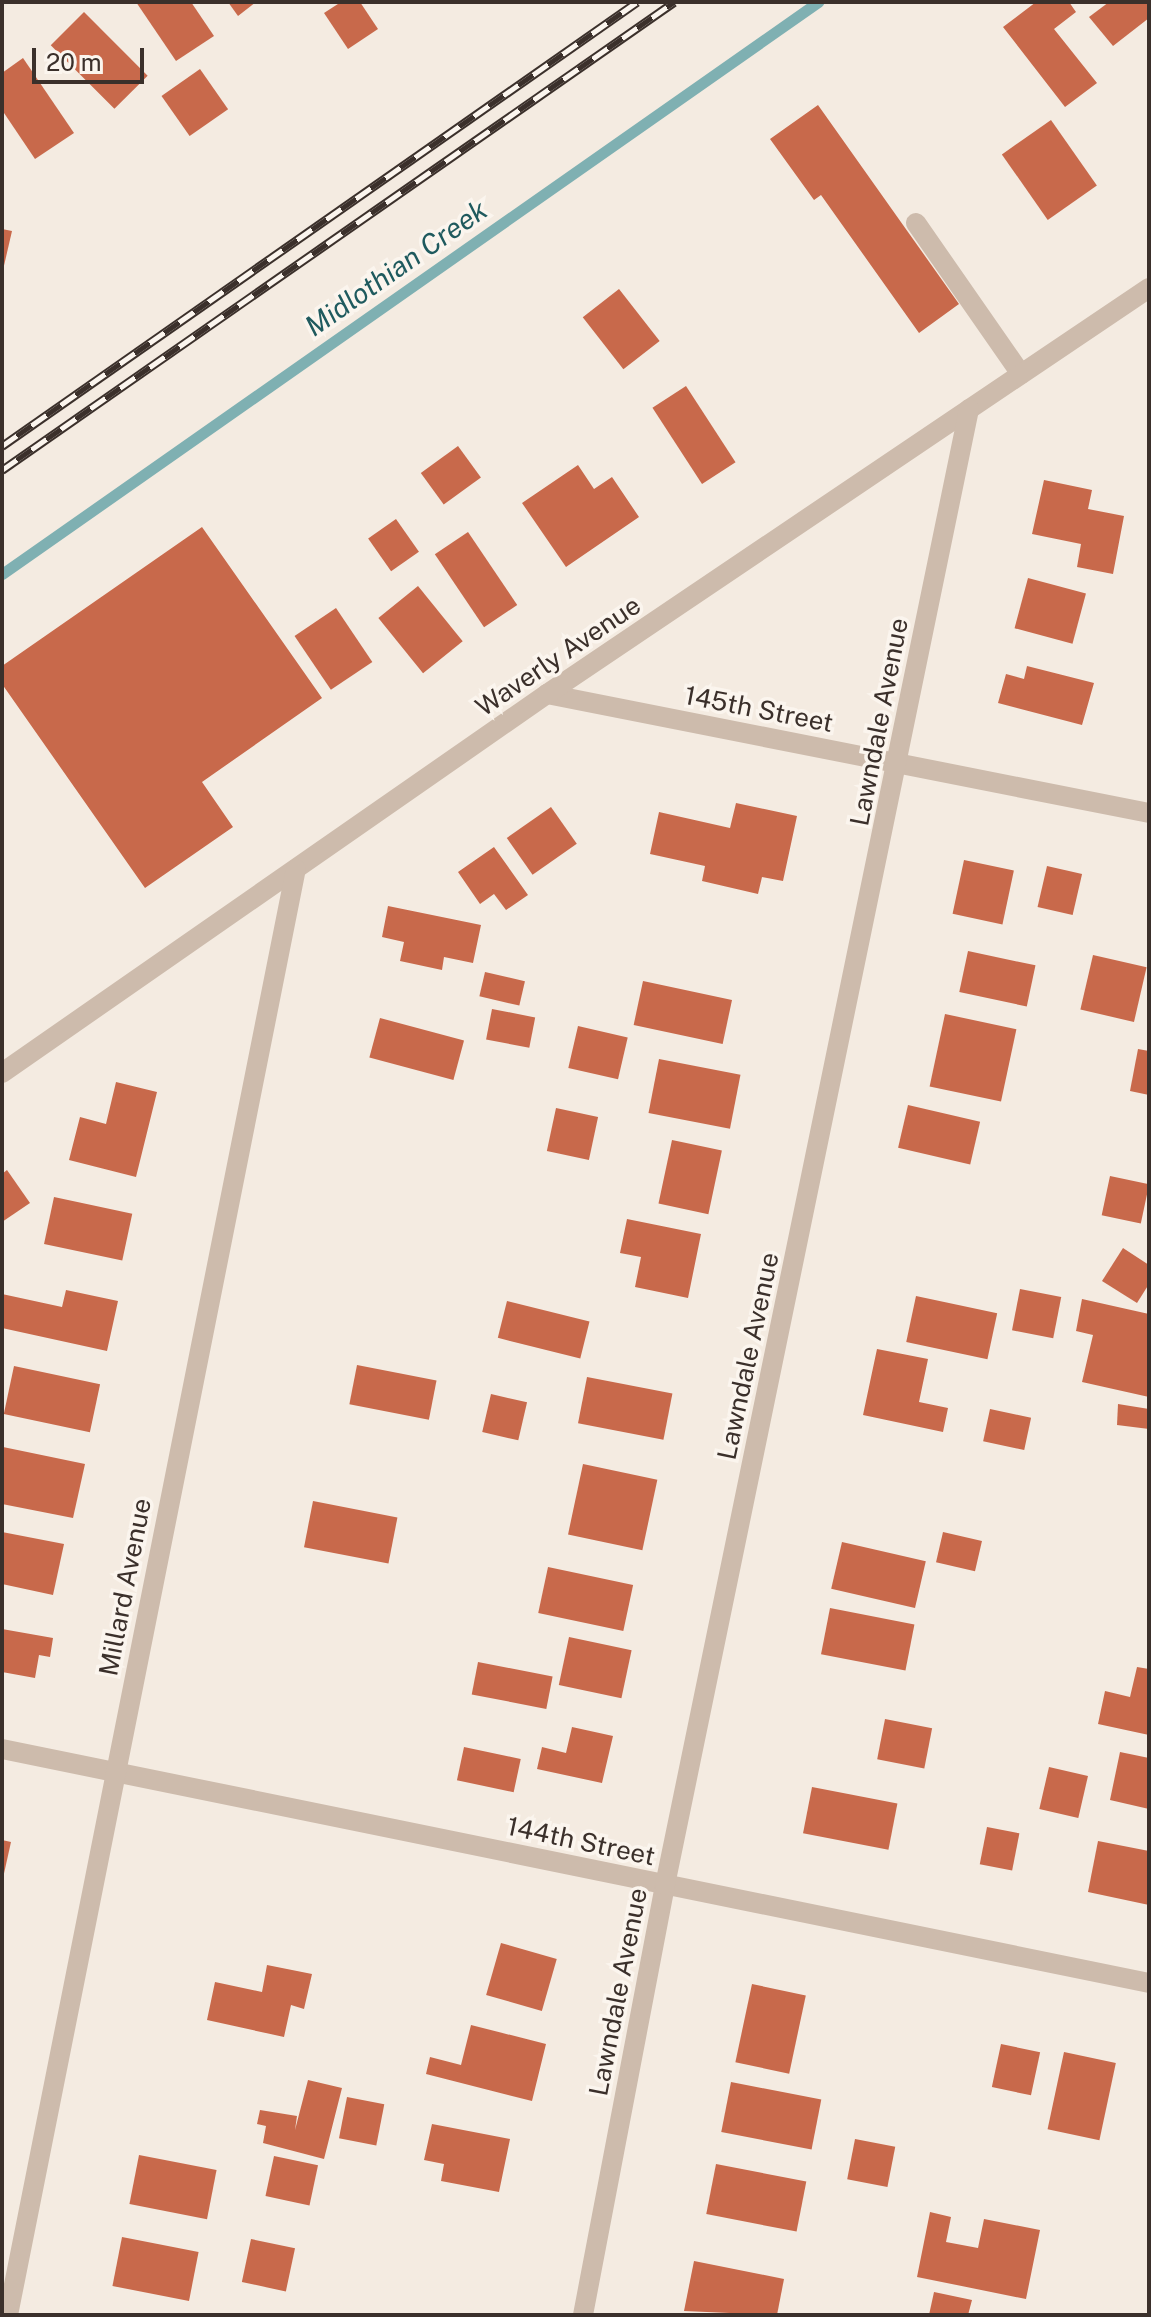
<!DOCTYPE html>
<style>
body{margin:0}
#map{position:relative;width:1151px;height:2317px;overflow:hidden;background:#f4ebe1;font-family:"Public Sans",sans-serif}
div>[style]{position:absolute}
.stream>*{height:11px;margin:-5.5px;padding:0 5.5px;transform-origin:5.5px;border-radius:5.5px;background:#7fb0b2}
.building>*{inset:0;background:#c8694b;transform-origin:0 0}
.minor>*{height:20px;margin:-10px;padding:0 10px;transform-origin:10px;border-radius:10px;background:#cdbbac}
.rail>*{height:9px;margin-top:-4.5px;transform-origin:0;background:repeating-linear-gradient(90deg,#fbf5ee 0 18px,#3b302b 0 36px);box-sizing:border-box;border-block:2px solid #3b302b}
span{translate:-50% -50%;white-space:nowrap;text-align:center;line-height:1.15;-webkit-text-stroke:7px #fbf5ee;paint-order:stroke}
.street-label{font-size:26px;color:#3b302b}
.water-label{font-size:28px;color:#1f5a5e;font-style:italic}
.frame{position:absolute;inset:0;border:4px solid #3b302b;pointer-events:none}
.scale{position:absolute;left:32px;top:48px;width:112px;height:36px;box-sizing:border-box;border:4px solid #3b302b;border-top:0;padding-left:10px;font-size:24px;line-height:28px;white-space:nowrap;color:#3b302b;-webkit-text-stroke:6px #fbf5ee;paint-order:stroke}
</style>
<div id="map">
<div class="stream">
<i style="left:2px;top:574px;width:997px;rotate:-35.03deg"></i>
</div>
<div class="building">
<i style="clip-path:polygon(136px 2px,191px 2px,214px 36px,176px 61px)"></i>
<i style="clip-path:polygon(228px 2px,256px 2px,238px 16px)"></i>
<i style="clip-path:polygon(341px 2px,360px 2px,378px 29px,348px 49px,324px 13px)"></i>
<i style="clip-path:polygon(1036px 2px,1069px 2px,1076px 12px,1054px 29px,1097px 83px,1065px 107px,1003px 27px)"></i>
<i style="clip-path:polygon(1109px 2px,1149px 2px,1149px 18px,1113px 46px,1089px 17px)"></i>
<i style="left:84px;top:12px;width:90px;height:47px;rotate:45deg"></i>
<i style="clip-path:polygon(23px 58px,74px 133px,35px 159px,2px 110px,2px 73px)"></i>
<i style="left:200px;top:69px;width:49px;height:47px;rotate:55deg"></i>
<i style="clip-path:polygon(818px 105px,959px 304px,919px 333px,821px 195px,814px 200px,770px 139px)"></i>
<i style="left:1051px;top:120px;width:80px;height:60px;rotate:55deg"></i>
<i style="clip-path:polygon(2px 229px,12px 231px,3px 270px,2px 270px)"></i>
<i style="left:619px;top:289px;width:66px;height:46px;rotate:52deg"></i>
<i style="left:686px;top:386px;width:91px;height:40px;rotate:57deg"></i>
<i style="left:458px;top:446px;width:39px;height:46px;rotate:54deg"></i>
<i style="clip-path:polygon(578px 465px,594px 489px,612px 477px,639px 517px,566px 567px,522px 503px)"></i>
<i style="clip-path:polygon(1044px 480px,1092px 490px,1088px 509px,1124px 516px,1113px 574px,1077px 567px,1081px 544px,1032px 534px)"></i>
<i style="left:396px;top:519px;width:40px;height:34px;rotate:55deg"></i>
<i style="clip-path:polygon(202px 527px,322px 698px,202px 782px,233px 827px,145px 888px,2px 684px,2px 666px)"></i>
<i style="left:468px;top:532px;width:88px;height:40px;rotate:56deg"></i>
<i style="left:1028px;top:578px;width:60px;height:52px;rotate:15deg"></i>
<i style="left:418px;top:586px;width:71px;height:51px;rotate:51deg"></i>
<i style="left:336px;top:608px;width:65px;height:50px;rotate:56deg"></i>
<i style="clip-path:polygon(1027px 666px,1094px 683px,1082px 725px,998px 703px,1006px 674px,1024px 679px)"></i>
<i style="clip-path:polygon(736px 803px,797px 816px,783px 881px,762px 877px,758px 894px,702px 881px,705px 866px,650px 854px,659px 812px,730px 828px)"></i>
<i style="left:551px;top:807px;width:45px;height:54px;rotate:55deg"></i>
<i style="clip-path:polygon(494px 847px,528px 895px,506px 910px,494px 894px,480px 904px,458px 872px)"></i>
<i style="left:964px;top:860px;width:51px;height:55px;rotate:12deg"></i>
<i style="left:1047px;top:866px;width:36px;height:42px;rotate:13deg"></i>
<i style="clip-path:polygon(388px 906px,481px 925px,473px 963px,444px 957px,442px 970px,400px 961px,404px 942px,382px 937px)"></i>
<i style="left:968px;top:951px;width:69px;height:42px;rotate:12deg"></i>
<i style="left:1093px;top:955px;width:55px;height:56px;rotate:13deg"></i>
<i style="left:485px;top:972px;width:41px;height:25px;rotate:13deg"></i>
<i style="left:643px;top:981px;width:91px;height:45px;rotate:12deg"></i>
<i style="left:492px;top:1009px;width:44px;height:31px;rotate:11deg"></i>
<i style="left:945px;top:1014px;width:73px;height:74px;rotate:12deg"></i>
<i style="left:380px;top:1018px;width:87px;height:41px;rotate:15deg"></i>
<i style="left:578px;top:1026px;width:51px;height:43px;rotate:13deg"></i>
<i style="clip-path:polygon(1138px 1049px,1149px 1051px,1149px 1095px,1130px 1091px)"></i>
<i style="left:659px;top:1059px;width:83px;height:55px;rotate:11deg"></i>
<i style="clip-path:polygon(116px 1082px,157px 1092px,136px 1177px,69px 1160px,80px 1117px,106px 1124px)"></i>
<i style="left:908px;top:1105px;width:74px;height:44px;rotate:13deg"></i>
<i style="left:556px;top:1108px;width:43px;height:44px;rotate:12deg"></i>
<i style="left:672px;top:1140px;width:51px;height:65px;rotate:12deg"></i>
<i style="clip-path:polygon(7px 1170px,30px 1203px,2px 1222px,2px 1174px)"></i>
<i style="left:1110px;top:1176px;width:40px;height:40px;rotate:12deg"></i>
<i style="left:54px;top:1197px;width:80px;height:48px;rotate:12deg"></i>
<i style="clip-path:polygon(627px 1219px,701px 1234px,688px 1298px,635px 1287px,641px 1257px,620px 1253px)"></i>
<i style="clip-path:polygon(1123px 1248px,1149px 1265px,1149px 1284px,1137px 1303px,1102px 1281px)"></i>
<i style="left:1020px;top:1289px;width:42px;height:42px;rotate:11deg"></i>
<i style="clip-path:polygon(66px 1290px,118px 1301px,107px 1351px,2px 1328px,2px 1294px,62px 1307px)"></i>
<i style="left:916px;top:1296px;width:83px;height:47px;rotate:12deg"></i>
<i style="clip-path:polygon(1082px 1299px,1149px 1314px,1149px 1397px,1082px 1382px,1093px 1335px,1076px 1331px)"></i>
<i style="left:507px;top:1301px;width:85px;height:38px;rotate:14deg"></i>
<i style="clip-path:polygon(877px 1349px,928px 1359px,919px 1402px,948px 1408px,943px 1432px,863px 1415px)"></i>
<i style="left:357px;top:1365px;width:81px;height:40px;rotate:11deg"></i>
<i style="left:14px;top:1366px;width:88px;height:49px;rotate:12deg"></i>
<i style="left:587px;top:1377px;width:87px;height:47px;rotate:11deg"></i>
<i style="left:491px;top:1394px;width:37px;height:39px;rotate:13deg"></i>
<i style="clip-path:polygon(1118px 1404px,1149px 1409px,1149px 1429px,1117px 1425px)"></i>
<i style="left:990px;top:1409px;width:42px;height:33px;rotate:12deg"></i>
<i style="clip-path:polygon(3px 1447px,85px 1464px,73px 1518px,2px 1504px)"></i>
<i style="left:583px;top:1464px;width:76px;height:72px;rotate:12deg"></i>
<i style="left:313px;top:1501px;width:86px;height:47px;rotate:11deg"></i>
<i style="clip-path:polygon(2px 1532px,64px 1544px,53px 1595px,2px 1584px)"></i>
<i style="left:943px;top:1532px;width:40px;height:31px;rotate:13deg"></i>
<i style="left:842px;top:1542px;width:86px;height:48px;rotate:13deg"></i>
<i style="left:548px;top:1567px;width:87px;height:47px;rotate:12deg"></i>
<i style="left:830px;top:1608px;width:86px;height:47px;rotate:11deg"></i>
<i style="clip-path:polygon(2px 1629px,53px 1638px,50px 1657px,39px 1655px,35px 1678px,2px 1672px)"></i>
<i style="left:569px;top:1637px;width:64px;height:49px;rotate:12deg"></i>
<i style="left:478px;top:1662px;width:76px;height:33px;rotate:11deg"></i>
<i style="clip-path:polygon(1137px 1667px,1149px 1669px,1149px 1735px,1098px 1724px,1105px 1691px,1130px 1697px)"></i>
<i style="left:885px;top:1719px;width:48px;height:41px;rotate:11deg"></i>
<i style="clip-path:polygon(572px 1727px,613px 1736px,602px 1783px,537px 1769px,542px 1747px,566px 1753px)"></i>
<i style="left:464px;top:1747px;width:58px;height:34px;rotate:12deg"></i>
<i style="clip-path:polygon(1120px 1752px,1149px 1758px,1149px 1809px,1110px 1800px)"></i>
<i style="left:1049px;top:1767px;width:40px;height:43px;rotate:13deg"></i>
<i style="left:812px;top:1787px;width:87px;height:47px;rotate:11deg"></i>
<i style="left:987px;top:1827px;width:33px;height:38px;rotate:11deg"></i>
<i style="clip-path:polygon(2px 1840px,11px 1842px,3px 1878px,2px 1878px)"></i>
<i style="clip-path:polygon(1098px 1841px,1149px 1851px,1149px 1905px,1088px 1892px)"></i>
<i style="left:501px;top:1943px;width:58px;height:54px;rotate:16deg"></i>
<i style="clip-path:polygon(267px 1965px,312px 1974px,304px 2009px,291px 2005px,284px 2037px,207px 2020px,215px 1982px,262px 1992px)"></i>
<i style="left:752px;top:1984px;width:55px;height:80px;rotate:12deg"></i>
<i style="clip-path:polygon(471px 2025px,546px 2044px,532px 2101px,426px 2074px,430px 2057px,461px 2065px)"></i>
<i style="left:1001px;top:2044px;width:40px;height:44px;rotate:12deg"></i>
<i style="left:1064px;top:2052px;width:53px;height:79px;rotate:12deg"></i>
<i style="clip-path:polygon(308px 2080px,342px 2088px,324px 2159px,263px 2143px,266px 2126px,257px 2124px,260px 2110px,297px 2116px,295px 2130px)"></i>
<i style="left:731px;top:2082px;width:92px;height:51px;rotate:11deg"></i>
<i style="left:347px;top:2097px;width:38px;height:42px;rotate:11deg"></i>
<i style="clip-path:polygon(432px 2124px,510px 2139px,499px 2192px,441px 2181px,444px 2164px,424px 2160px)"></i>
<i style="left:855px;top:2139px;width:41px;height:41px;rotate:11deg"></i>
<i style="left:139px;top:2155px;width:79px;height:50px;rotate:11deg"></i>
<i style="left:274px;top:2156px;width:45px;height:41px;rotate:12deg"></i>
<i style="left:716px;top:2164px;width:92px;height:51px;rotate:11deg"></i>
<i style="clip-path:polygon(930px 2212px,951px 2217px,946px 2242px,978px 2248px,984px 2219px,1040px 2230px,1026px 2299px,917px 2277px)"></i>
<i style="left:122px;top:2237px;width:78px;height:50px;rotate:11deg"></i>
<i style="left:251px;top:2239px;width:45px;height:44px;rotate:12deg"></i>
<i style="clip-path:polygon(694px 2261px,784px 2279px,777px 2315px,684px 2311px)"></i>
<i style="clip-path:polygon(934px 2292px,972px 2300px,968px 2315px,929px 2315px)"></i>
</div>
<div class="minor">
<i style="left:916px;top:223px;width:184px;rotate:55.2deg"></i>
<i style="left:547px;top:694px;width:614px;rotate:11.18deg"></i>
<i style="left:2px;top:1073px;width:664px;rotate:-34.82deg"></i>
<i style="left:547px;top:694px;width:726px;rotate:-34deg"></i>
<i style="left:2px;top:1749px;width:1171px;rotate:11.53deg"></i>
<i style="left:8px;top:2315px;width:1474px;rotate:-78.74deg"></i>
<i style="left:583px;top:2315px;width:438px;rotate:-79.2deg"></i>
<i style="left:665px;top:1885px;width:1507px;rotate:-78.36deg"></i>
</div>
<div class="rail">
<i style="left:2px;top:446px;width:775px;rotate:-34.96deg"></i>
<i style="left:2px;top:470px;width:819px;rotate:-34.85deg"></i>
</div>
<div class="street-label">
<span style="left:558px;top:656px;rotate:-34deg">Waverly Avenue</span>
<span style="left:759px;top:709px;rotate:11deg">145th Street</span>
<span style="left:879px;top:722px;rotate:-79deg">Lawndale Avenue</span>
<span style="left:748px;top:1356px;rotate:-78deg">Lawndale Avenue</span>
<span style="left:125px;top:1587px;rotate:-79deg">Millard Avenue</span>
<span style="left:581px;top:1841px;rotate:12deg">144th Street</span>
<span style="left:618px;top:1992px;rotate:-79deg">Lawndale Avenue</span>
</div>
<div class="water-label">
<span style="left:396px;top:268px;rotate:-35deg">Midlothian Creek</span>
</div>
<div class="frame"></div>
<div class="scale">20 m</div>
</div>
